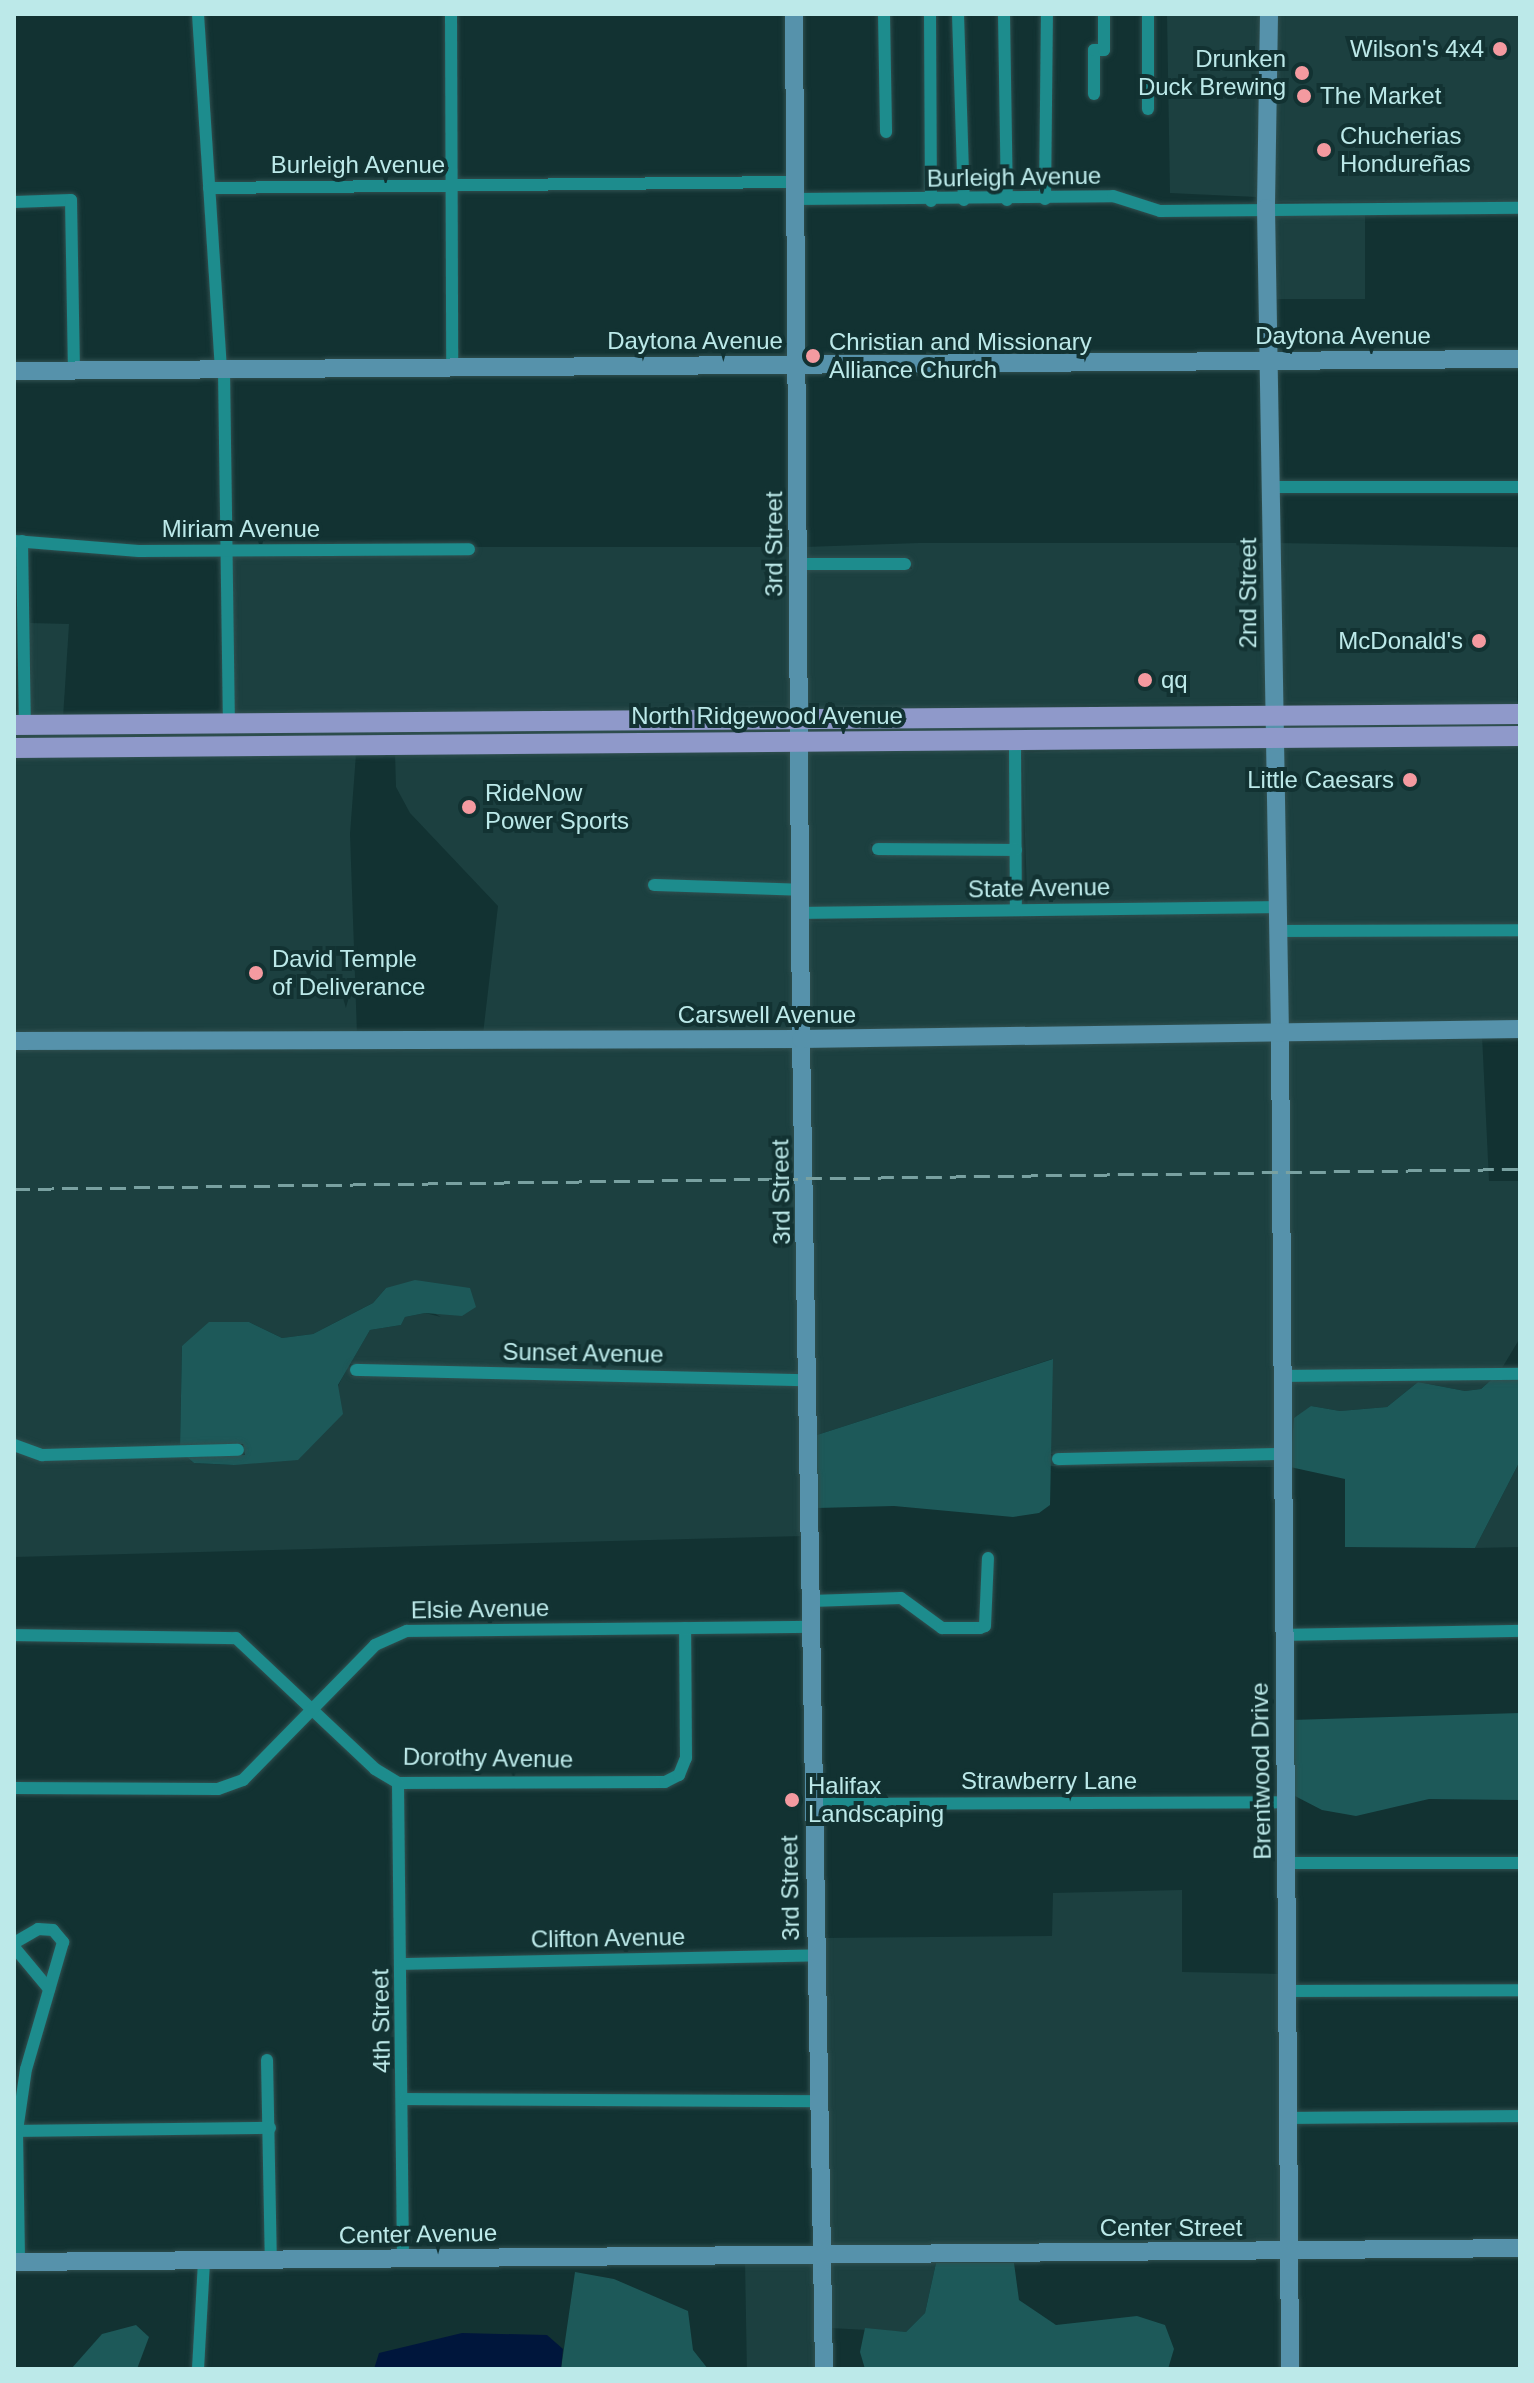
<!DOCTYPE html>
<meta charset="utf-8">
<style>
body{margin:0}
#map{position:relative;width:1534px;height:2383px;overflow:hidden;background:#123232;font-family:Helvetica,sans-serif}
div>[style]{position:absolute}
.built>*{inset:0;background:#1c4040;transform-origin:0 0}
.green>*{inset:0;background:#1d5959}
.water>*{inset:0;background:#00163c}
.roads{filter:drop-shadow(0 0 2px #315050) drop-shadow(0 0 2px #315050)}
.street>*{height:12px;margin:-6px;padding:0 6px;transform-origin:6px;border-radius:6px;background:#1d8c8d}
.secondary>*{height:18px;margin:-9px;padding:0 9px;transform-origin:9px;border-radius:9px;background:#5692ab}
.primary>*{height:20px;margin:-10px;padding:0 10px;transform-origin:10px;border-radius:10px;background:#8f99ca}
.rail>*{height:3px;margin-top:-1.5px;transform-origin:0;background:repeating-linear-gradient(90deg,#79a1a1 0 16px,transparent 0 24px)}
.dots>*{width:22px;height:22px;translate:-50% -50%;box-sizing:border-box;border:4px solid #123232;border-radius:50%}
span{translate:-50% -50%;white-space:nowrap;text-align:center;line-height:1.15;-webkit-text-stroke:8px #123232;paint-order:stroke}
.poi-label{font-size:24px;color:#bce9e9}
.right{translate:-100% -50%;text-align:right}
.left{translate:0 -50%;text-align:left}
.street-label{font-size:24px;color:#bce9e9}
.frame{position:absolute;inset:0;border:16px solid #bce9e9;pointer-events:none}
</style>
<div id="map">
<div class="built">
<i style="clip-path:polygon(1167px 14px,1262px 14px,1257px 203px,1256px 197px,1170px 193px)"></i>
<i style="left:1275px;top:14px;width:245px;height:188px"></i>
<i style="left:1273px;top:214px;width:92px;height:85px"></i>
<i style="clip-path:polygon(919px 543px,1265px 543px,1266px 703px,806px 709px,805px 570px,912px 569px,910px 558px,805px 558px,805px 547px)"></i>
<i style="left:1278px;top:543px;width:242px;height:160px;rotate:1deg"></i>
<i style="clip-path:polygon(475px 547px,792px 547px,793px 709px,235px 718px,232px 557px,475px 554px)"></i>
<i style="clip-path:polygon(30px 623px,69px 624px,63px 718px,31px 718px)"></i>
<i style="left:1266px;top:744px;width:157px;height:244px;rotate:88deg"></i>
<i style="left:1279px;top:744px;width:241px;height:182px"></i>
<i style="clip-path:polygon(1009px 747px,1010px 844px,871px 844px,872px 855px,1010px 856px,1009px 904px,807px 907px,806px 748px)"></i>
<i style="clip-path:polygon(793px 748px,794px 884px,648px 879px,649px 891px,795px 895px,795px 1033px,483px 1034px,498px 906px,410px 813px,396px 787px,395px 753px)"></i>
<i style="clip-path:polygon(356px 754px,350px 834px,357px 1034px,14px 1036px,14px 758px)"></i>
<i style="left:1272px;top:913px;width:112px;height:464px;rotate:89deg"></i>
<i style="left:1520px;top:936px;width:87px;height:235px;rotate:90deg"></i>
<i style="clip-path:polygon(1482px 1035px,1489px 1181px,1520px 1181px,1520px 1338px,1502px 1368px,1287px 1370px,1287px 1037px)"></i>
<i style="clip-path:polygon(1274px 1037px,1275px 1449px,1051px 1454px,1053px 1465px,1275px 1460px,1275px 1467px,1049px 1466px,1052px 1359px,817px 1435px,808px 1045px)"></i>
<i style="clip-path:polygon(795px 1045px,803px 1374px,350px 1364px,370px 1330px,401px 1325px,405px 1317px,425px 1313px,441px 1317px,386px 1288px,373px 1303px,313px 1334px,282px 1338px,249px 1322px,182px 1346px,180px 1446px,43px 1449px,14px 1439px,14px 1047px)"></i>
<i style="clip-path:polygon(349px 1365px,351px 1376px,803px 1386px,804px 1536px,14px 1557px,14px 1451px,187px 1457px,194px 1463px,234px 1465px,338px 1386px)"></i>
<i style="clip-path:polygon(1491px 1380px,1481px 1389px,1465px 1391px,1418px 1382px,1387px 1407px,1340px 1411px,1311px 1406px,1290px 1467px,1287px 1382px)"></i>
<i style="clip-path:polygon(1520px 1461px,1520px 1547px,1475px 1548px)"></i>
<i style="clip-path:polygon(1182px 1890px,1182px 1972px,1281px 1974px,1284px 2245px,829px 2247px,822px 1938px,1052px 1936px,1053px 1893px)"></i>
<i style="clip-path:polygon(1132px 2258px,936px 2263px,925px 2313px,906px 2332px,830px 2328px,830px 2259px)"></i>
<i style="left:817px;top:2259px;width:110px;height:72px;rotate:89deg"></i>
</div>
<div class="green">
<i style="clip-path:polygon(415px 1280px,470px 1288px,476px 1307px,462px 1316px,425px 1313px,405px 1317px,401px 1325px,370px 1330px,338px 1385px,343px 1414px,298px 1460px,234px 1465px,194px 1463px,187px 1457px,245px 1455px,243px 1444px,180px 1446px,182px 1346px,209px 1322px,249px 1322px,282px 1338px,313px 1334px,373px 1303px,386px 1288px)"></i>
<i style="clip-path:polygon(1053px 1359px,1050px 1505px,1039px 1513px,1013px 1517px,894px 1506px,817px 1508px,817px 1435px)"></i>
<i style="clip-path:polygon(1520px 1379px,1520px 1461px,1475px 1548px,1345px 1547px,1345px 1479px,1290px 1467px,1294px 1418px,1311px 1406px,1340px 1411px,1387px 1407px,1418px 1382px,1465px 1391px,1481px 1389px,1491px 1380px)"></i>
<i style="clip-path:polygon(1520px 1713px,1520px 1800px,1429px 1799px,1356px 1816px,1322px 1810px,1293px 1795px,1291px 1720px)"></i>
<i style="clip-path:polygon(936px 2263px,1014px 2263px,1019px 2300px,1056px 2325px,1137px 2316px,1165px 2325px,1174px 2349px,1168px 2369px,865px 2369px,860px 2352px,865px 2328px,906px 2332px,925px 2313px)"></i>
<i style="clip-path:polygon(575px 2272px,614px 2279px,688px 2311px,693px 2350px,708px 2369px,561px 2369px)"></i>
<i style="clip-path:polygon(136px 2325px,149px 2337px,137px 2369px,71px 2369px,102px 2334px)"></i>
</div>
<div class="water">
<i style="clip-path:polygon(462px 2333px,547px 2335px,563px 2349px,561px 2369px,374px 2369px,379px 2353px)"></i>
</div>
<div class="roads">
<div class="street">
<i style="left:198px;top:14px;width:356px;rotate:86.3deg"></i>
<i style="left:451px;top:14px;width:352px;rotate:89.8deg"></i>
<i style="left:884px;top:14px;width:118px;rotate:89deg"></i>
<i style="left:930px;top:14px;width:187px;rotate:89.7deg"></i>
<i style="left:958px;top:14px;width:186px;rotate:88.2deg"></i>
<i style="left:1004px;top:14px;width:186px;rotate:89.1deg"></i>
<i style="left:1094px;top:94px;width:44px;rotate:-90deg"></i>
<i style="left:1094px;top:50px;width:10px"></i>
<i style="left:1104px;top:50px;width:36px;rotate:-90deg"></i>
<i style="left:1148px;top:109px;width:95px;rotate:-90deg"></i>
<i style="left:209px;top:188px;width:586px;rotate:-0.59deg"></i>
<i style="left:795px;top:199px;width:318px;rotate:-0.5deg"></i>
<i style="left:1113px;top:196px;width:49px;rotate:17.7deg"></i>
<i style="left:1160px;top:211px;width:360px;rotate:-0.5deg"></i>
<i style="left:1045px;top:199px;width:185px;rotate:-89.4deg"></i>
<i style="left:14px;top:202px;width:57px;rotate:-2deg"></i>
<i style="left:71px;top:200px;width:170px;rotate:89deg"></i>
<i style="left:224px;top:370px;width:354px;rotate:89.2deg"></i>
<i style="left:1271px;top:487px;width:249px"></i>
<i style="left:14px;top:541px;width:125px;rotate:4.6deg"></i>
<i style="left:139px;top:551px;width:330px;rotate:-0.3deg"></i>
<i style="left:22px;top:541px;width:184px;rotate:89.1deg"></i>
<i style="left:798px;top:564px;width:107px"></i>
<i style="left:1015px;top:741px;width:169px;rotate:89.7deg"></i>
<i style="left:878px;top:849px;width:138px;rotate:0.4deg"></i>
<i style="left:654px;top:885px;width:147px;rotate:1.9deg"></i>
<i style="left:801px;top:913px;width:477px;rotate:-0.7deg"></i>
<i style="left:1279px;top:931px;width:241px;rotate:-0.2deg"></i>
<i style="left:356px;top:1370px;width:454px;rotate:1.3deg"></i>
<i style="left:1281px;top:1376px;width:239px;rotate:-0.5deg"></i>
<i style="left:14px;top:1445px;width:30px;rotate:20deg"></i>
<i style="left:42px;top:1455px;width:196px;rotate:-1.5deg"></i>
<i style="left:1058px;top:1459px;width:224px;rotate:-1.3deg"></i>
<i style="left:811px;top:1601px;width:90px;rotate:-1.9deg"></i>
<i style="left:901px;top:1598px;width:51px;rotate:36.2deg"></i>
<i style="left:942px;top:1628px;width:38px"></i>
<i style="left:980px;top:1628px;width:5px;rotate:-22deg"></i>
<i style="left:985px;top:1626px;width:68px;rotate:-87.5deg"></i>
<i style="left:14px;top:1635px;width:222px;rotate:0.8deg"></i>
<i style="left:236px;top:1638px;width:191px;rotate:43.3deg"></i>
<i style="left:375px;top:1769px;width:27px;rotate:31deg"></i>
<i style="left:398px;top:1783px;width:267px;rotate:-0.2deg"></i>
<i style="left:665px;top:1782px;width:16px;rotate:-27deg"></i>
<i style="left:679px;top:1775px;width:18px;rotate:-68deg"></i>
<i style="left:686px;top:1758px;width:130px;rotate:-90.4deg"></i>
<i style="left:1283px;top:1635px;width:237px;rotate:-1deg"></i>
<i style="left:398px;top:1783px;width:475px;rotate:89.4deg"></i>
<i style="left:14px;top:1788px;width:204px;rotate:0.3deg"></i>
<i style="left:218px;top:1789px;width:27px;rotate:-20deg"></i>
<i style="left:243px;top:1780px;width:189px;rotate:-45.6deg"></i>
<i style="left:375px;top:1645px;width:35px;rotate:-24deg"></i>
<i style="left:407px;top:1631px;width:404px;rotate:-0.6deg"></i>
<i style="left:813px;top:1804px;width:473px;rotate:-0.2deg"></i>
<i style="left:1287px;top:1863px;width:233px"></i>
<i style="left:14px;top:1943px;width:28px;rotate:-30deg"></i>
<i style="left:38px;top:1929px;width:15px;rotate:4deg"></i>
<i style="left:53px;top:1930px;width:16px;rotate:50deg"></i>
<i style="left:63px;top:1942px;width:132px;rotate:106.2deg"></i>
<i style="left:26px;top:2069px;width:63px;rotate:98.3deg"></i>
<i style="left:17px;top:2131px;width:131px;rotate:89.1deg"></i>
<i style="left:14px;top:1947px;width:55px;rotate:50.2deg"></i>
<i style="left:402px;top:1964px;width:413px;rotate:-1.2deg"></i>
<i style="left:1287px;top:1991px;width:233px;rotate:-0.2deg"></i>
<i style="left:267px;top:2060px;width:200px;rotate:88.9deg"></i>
<i style="left:405px;top:2099px;width:413px;rotate:0.3deg"></i>
<i style="left:1289px;top:2118px;width:231px;rotate:-0.5deg"></i>
<i style="left:17px;top:2131px;width:253px;rotate:-0.7deg"></i>
<i style="left:198px;top:2369px;width:108px;rotate:-86.8deg"></i>
</div>
<div class="secondary">
<i style="left:794px;top:14px;width:1025px;rotate:89.61deg"></i>
<i style="left:801px;top:1039px;width:1330px;rotate:89.01deg"></i>
<i style="left:1269px;top:14px;width:194px;rotate:90.9deg"></i>
<i style="left:1266px;top:208px;width:823px;rotate:89.03deg"></i>
<i style="left:1280px;top:1031px;width:1338px;rotate:89.57deg"></i>
<i style="left:14px;top:371px;width:1506px;rotate:-0.46deg"></i>
<i style="left:14px;top:1041px;width:787px;rotate:-0.15deg"></i>
<i style="left:801px;top:1039px;width:719px;rotate:-0.8deg"></i>
<i style="left:14px;top:2262px;width:1506px;rotate:-0.53deg"></i>
</div>
<div class="primary">
<i style="left:14px;top:725px;width:1506px;rotate:-0.42deg"></i>
<i style="left:14px;top:748px;width:1506px;rotate:-0.46deg"></i>
</div>
</div>
<div class="rail">
<i style="left:14px;top:1189px;width:1506px;rotate:-0.76deg"></i>
</div>
<div class="dots">
<i style="left:1500px;top:49px;background:#f49aa0"></i>
<i style="left:1302px;top:73px;background:#f49aa0"></i>
<i style="left:1304px;top:96px;background:#f49aa0"></i>
<i style="left:1324px;top:150px;background:#f49aa0"></i>
<i style="left:813px;top:356px;background:#f49aa0"></i>
<i style="left:1479px;top:641px;background:#f49aa0"></i>
<i style="left:1145px;top:680px;background:#f49aa0"></i>
<i style="left:1410px;top:780px;background:#f49aa0"></i>
<i style="left:469px;top:807px;background:#f49aa0"></i>
<i style="left:256px;top:973px;background:#f49aa0"></i>
<i style="left:792px;top:1800px;background:#f49aa0"></i>
</div>
<div class="poi-label">
<span class="right" style="left:1484px;top:49px">Wilson's 4x4</span>
<span class="right" style="left:1286px;top:73px">Drunken<br>Duck Brewing</span>
<span class="left" style="left:1320px;top:96px">The Market</span>
<span class="left" style="left:1340px;top:150px">Chucherias<br>Hondureñas</span>
<span class="left" style="left:829px;top:356px">Christian and Missionary<br>Alliance Church</span>
<span class="right" style="left:1463px;top:641px">McDonald's</span>
<span class="left" style="left:1161px;top:680px">qq</span>
<span class="right" style="left:1394px;top:780px">Little Caesars</span>
<span class="left" style="left:485px;top:807px">RideNow<br>Power Sports</span>
<span class="left" style="left:272px;top:973px">David Temple<br>of Deliverance</span>
<span class="left" style="left:808px;top:1800px">Halifax<br>Landscaping</span>
</div>
<div class="street-label">
<span style="left:358px;top:165px">Burleigh Avenue</span>
<span style="left:1014px;top:177px;rotate:-1deg">Burleigh Avenue</span>
<span style="left:1343px;top:336px">Daytona Avenue</span>
<span style="left:695px;top:341px">Daytona Avenue</span>
<span style="left:241px;top:529px">Miriam Avenue</span>
<span style="left:774px;top:544px;rotate:-90deg">3rd Street</span>
<span style="left:1248px;top:593px;rotate:-90deg">2nd Street</span>
<span style="left:767px;top:716px">North Ridgewood Avenue</span>
<span style="left:1039px;top:888px;rotate:-1deg">State Avenue</span>
<span style="left:767px;top:1015px">Carswell Avenue</span>
<span style="left:781px;top:1192px;rotate:-91deg">3rd Street</span>
<span style="left:583px;top:1353px;rotate:1deg">Sunset Avenue</span>
<span style="left:480px;top:1609px;rotate:-1deg">Elsie Avenue</span>
<span style="left:488px;top:1758px;rotate:1deg">Dorothy Avenue</span>
<span style="left:1261px;top:1771px;rotate:-91deg">Brentwood Drive</span>
<span style="left:1049px;top:1781px">Strawberry Lane</span>
<span style="left:790px;top:1888px;rotate:-91deg">3rd Street</span>
<span style="left:608px;top:1938px;rotate:-1deg">Clifton Avenue</span>
<span style="left:381px;top:2021px;rotate:-91deg">4th Street</span>
<span style="left:1171px;top:2228px">Center Street</span>
<span style="left:418px;top:2234px;rotate:-1deg">Center Avenue</span>
</div>
<div class="frame"></div>
</div>
